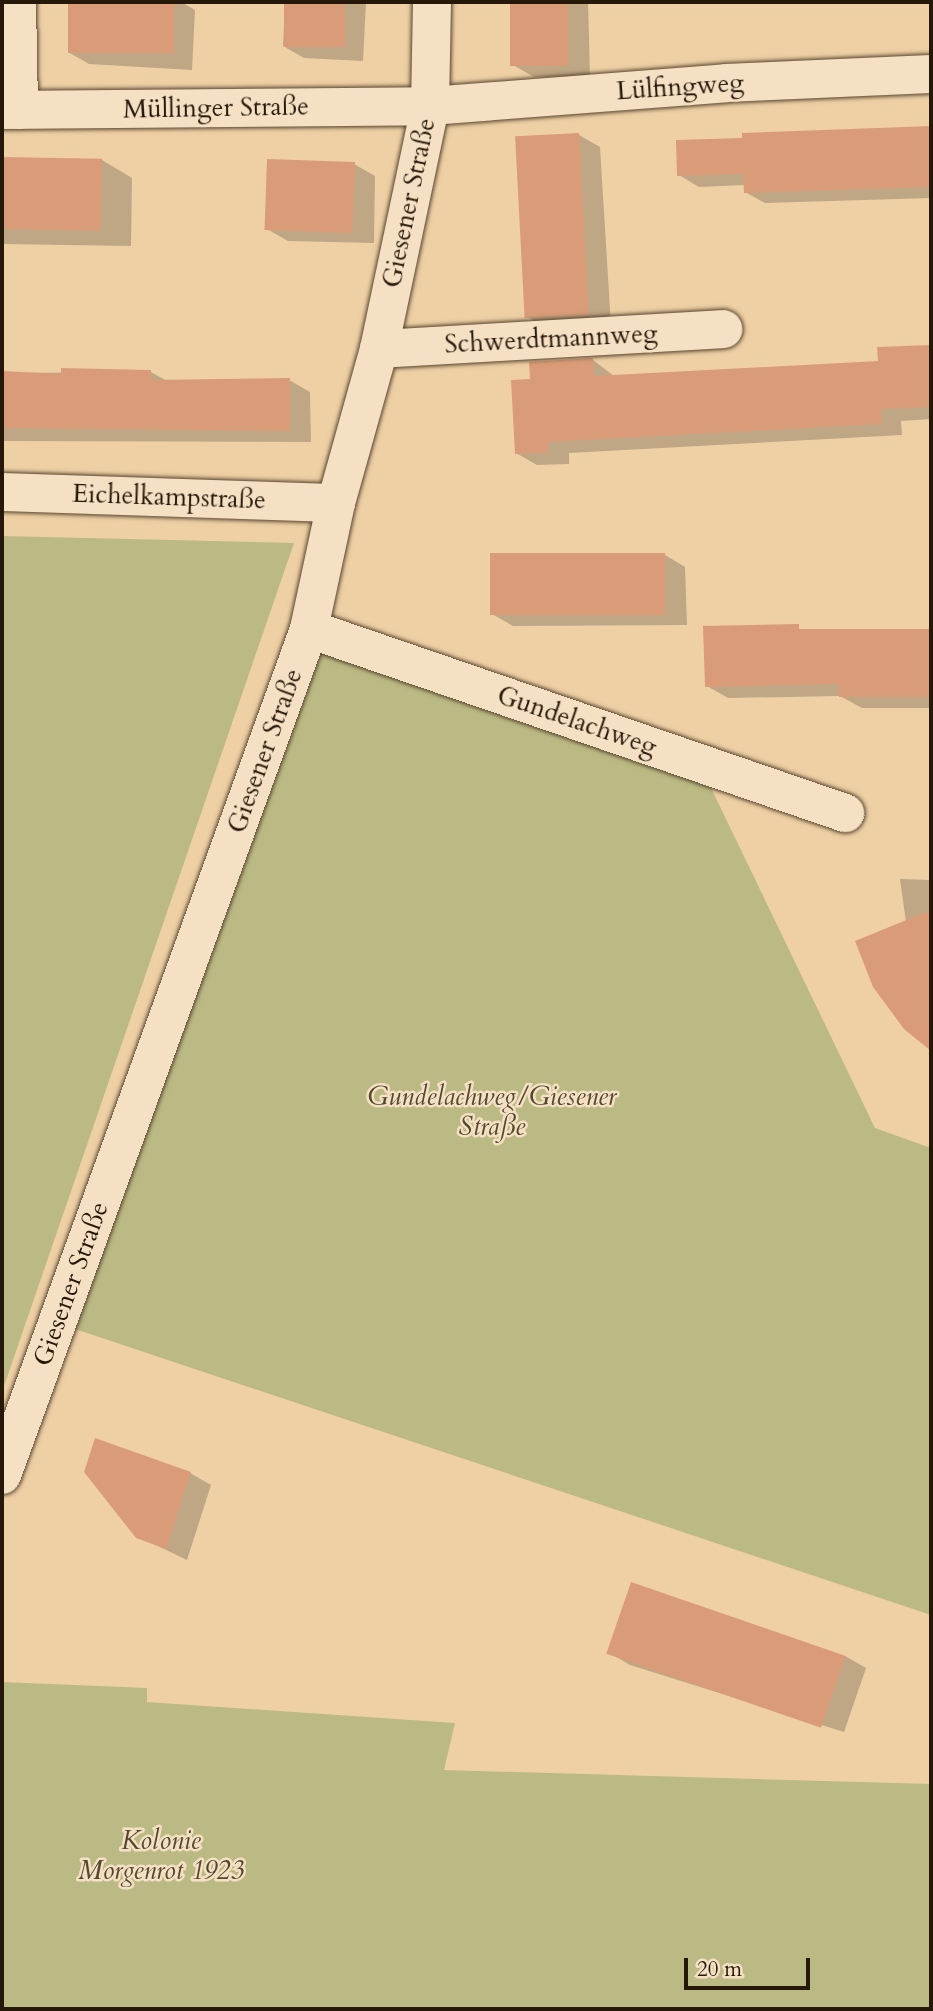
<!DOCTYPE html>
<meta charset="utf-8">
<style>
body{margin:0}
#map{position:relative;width:933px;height:2011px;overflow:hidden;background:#efd0a5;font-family:Cardo,serif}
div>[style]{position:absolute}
.green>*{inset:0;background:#bcba84}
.shadow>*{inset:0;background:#0003}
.building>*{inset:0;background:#da9c78;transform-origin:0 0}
.roads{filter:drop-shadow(0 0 2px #584630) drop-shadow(0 0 2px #584630)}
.street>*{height:38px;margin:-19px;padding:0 19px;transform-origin:19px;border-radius:19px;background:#f5e0c4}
span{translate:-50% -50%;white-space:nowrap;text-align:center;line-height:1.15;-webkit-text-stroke:5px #f5e0c4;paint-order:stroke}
.street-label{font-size:26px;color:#261809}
.park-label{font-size:26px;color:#53492e;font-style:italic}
.frame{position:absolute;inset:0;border:4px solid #261809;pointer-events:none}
.scale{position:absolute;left:684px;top:1958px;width:126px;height:32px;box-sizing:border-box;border:4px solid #261809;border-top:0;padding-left:9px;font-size:21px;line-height:24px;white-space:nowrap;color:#261809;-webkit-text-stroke:5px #f5e0c4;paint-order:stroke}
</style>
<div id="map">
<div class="green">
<i style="clip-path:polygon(2px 536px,294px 543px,2px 1392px)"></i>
<i style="clip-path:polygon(309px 629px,699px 763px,875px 1128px,931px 1148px,931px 1615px,57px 1323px)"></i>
<i style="clip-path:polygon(2px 1682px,147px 1688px,147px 1702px,455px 1723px,444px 1770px,931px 1784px,931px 2009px,2px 2009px)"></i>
</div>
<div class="shadow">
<i style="clip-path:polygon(70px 2px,181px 2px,195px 10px,192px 70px,89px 64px,68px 52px)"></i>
<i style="clip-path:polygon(285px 2px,366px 2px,363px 61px,304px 58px,283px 46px)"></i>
<i style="clip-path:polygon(512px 2px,588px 2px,590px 76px,534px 77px,513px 65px)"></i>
<i style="clip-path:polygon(931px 128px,931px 198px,765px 203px,745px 192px,745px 185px,699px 187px,679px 175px,744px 139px,744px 134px)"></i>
<i style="clip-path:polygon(579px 135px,600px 147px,611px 326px,549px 330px,528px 317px)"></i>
<i style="clip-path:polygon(2px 159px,102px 160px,132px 178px,131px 246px,2px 244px)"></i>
<i style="clip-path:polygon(354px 164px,375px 176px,374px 243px,288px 241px,267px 229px)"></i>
<i style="clip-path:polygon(931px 346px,931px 419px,901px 421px,902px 435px,569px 453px,569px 464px,537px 465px,516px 453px,532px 381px,593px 360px,614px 376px,880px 362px,879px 349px)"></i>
<i style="clip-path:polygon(151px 372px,167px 381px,289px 380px,310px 392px,311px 442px,2px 441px,2px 373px)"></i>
<i style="clip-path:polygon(665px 555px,685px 567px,687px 625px,513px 626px,492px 614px)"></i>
<i style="clip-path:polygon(931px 631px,931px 708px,862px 708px,840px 696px,728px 698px,707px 686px)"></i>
<i style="clip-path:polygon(900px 879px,931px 880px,931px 1048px,905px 1028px,906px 922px)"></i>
<i style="clip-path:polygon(190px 1473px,211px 1485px,187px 1560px,137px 1536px)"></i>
<i style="clip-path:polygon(610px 1653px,845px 1656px,866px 1668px,844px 1732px,630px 1665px)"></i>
</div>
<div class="building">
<i style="left:68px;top:2px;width:106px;height:51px"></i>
<i style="left:284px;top:2px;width:61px;height:45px"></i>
<i style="left:510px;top:2px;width:58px;height:64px"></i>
<i style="clip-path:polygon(931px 126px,931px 187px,744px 193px,743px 174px,677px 176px,676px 140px,742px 138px,742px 133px)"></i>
<i style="left:579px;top:133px;width:182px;height:64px;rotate:87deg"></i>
<i style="left:2px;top:157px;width:100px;height:72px;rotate:1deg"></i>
<i style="left:267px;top:159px;width:88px;height:71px;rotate:2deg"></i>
<i style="clip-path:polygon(931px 345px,931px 407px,881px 409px,882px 424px,548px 442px,549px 453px,515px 454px,511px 380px,530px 379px,529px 362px,593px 358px,594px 376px,878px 361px,877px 347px)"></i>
<i style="clip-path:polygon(61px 368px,151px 370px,151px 380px,290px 378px,290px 431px,2px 428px,2px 371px,61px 374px)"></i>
<i style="left:490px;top:553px;width:175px;height:62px"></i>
<i style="clip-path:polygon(799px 624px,799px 629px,930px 629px,931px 697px,839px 697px,839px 684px,705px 687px,703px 626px)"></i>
<i style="clip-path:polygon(931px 910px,931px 1051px,904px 1029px,873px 987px,855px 941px)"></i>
<i style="clip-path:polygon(95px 1438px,191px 1472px,166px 1549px,136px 1538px,84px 1472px)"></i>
<i style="left:631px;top:1582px;width:227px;height:76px;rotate:19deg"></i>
</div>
<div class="roads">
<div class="street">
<i style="left:17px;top:2px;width:108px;rotate:88.9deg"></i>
<i style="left:2px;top:110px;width:428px;rotate:-0.5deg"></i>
<i style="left:430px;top:106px;width:297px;rotate:-4.4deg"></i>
<i style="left:726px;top:83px;width:205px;rotate:-2.5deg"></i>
<i style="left:379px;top:349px;width:345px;rotate:-3.3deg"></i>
<i style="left:2px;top:492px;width:334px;rotate:1.9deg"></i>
<i style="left:309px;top:629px;width:567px;rotate:18.95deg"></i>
<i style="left:2px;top:1475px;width:900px;rotate:-70.05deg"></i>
<i style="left:309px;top:629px;width:129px;rotate:-77.9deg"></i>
<i style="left:336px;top:503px;width:160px;rotate:-74.4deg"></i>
<i style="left:379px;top:349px;width:248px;rotate:-78.1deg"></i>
<i style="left:430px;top:106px;width:104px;rotate:-88.9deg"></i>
</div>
</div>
<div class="street-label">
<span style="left:680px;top:87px;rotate:-4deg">Lülfingweg</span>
<span style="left:216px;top:108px;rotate:-1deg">Müllinger Straße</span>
<span style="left:409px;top:203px;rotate:-78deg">Giesener Straße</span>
<span style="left:551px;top:339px;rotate:-3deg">Schwerdtmannweg</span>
<span style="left:169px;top:497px;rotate:2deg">Eichelkampstraße</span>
<span style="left:577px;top:721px;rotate:19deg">Gundelachweg</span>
<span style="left:265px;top:751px;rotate:-70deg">Giesener Straße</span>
<span style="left:71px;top:1284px;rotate:-70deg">Giesener Straße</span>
</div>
<div class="park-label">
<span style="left:492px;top:1112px">Gundelachweg/Giesener<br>Straße</span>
<span style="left:161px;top:1856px">Kolonie<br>Morgenrot 1923</span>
</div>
<div class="frame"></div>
<div class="scale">20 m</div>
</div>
